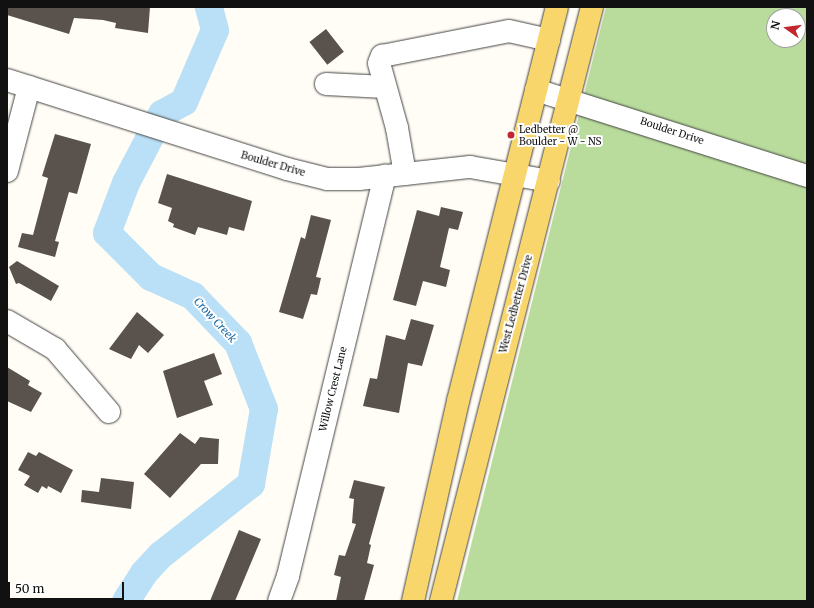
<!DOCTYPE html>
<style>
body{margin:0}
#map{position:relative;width:814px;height:608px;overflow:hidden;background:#fffdf5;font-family:Merriweather,serif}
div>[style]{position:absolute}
.forest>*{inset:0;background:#b9dc9c}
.river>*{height:28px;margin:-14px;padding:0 14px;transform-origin:14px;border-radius:14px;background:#b9e0f7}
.building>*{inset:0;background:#5a524d;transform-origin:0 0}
.roads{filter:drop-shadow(0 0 1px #444) drop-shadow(0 0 1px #444)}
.minor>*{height:22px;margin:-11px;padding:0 11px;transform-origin:11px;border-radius:11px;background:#fff}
.major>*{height:22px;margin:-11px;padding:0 11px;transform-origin:11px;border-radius:11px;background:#f9d66b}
.dots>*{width:11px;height:11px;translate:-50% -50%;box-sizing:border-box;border:2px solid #fff;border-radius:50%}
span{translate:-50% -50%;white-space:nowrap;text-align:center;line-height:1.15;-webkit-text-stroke:4px #fff;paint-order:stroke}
.poi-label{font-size:10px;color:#111}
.left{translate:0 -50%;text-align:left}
.street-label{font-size:10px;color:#111}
.water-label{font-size:11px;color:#1768a6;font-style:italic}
.frame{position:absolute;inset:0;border:8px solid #111;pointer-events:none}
.north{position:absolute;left:766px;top:8px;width:40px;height:40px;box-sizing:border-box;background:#fff;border:1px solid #a0a0a0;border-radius:50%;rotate:284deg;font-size:11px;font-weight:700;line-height:16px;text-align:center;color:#111}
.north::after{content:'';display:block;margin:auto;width:14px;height:18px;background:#c4262e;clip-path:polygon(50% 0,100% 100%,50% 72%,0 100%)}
.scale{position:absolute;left:8px;top:582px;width:116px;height:18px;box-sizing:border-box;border:2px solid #111;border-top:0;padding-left:5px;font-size:12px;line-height:14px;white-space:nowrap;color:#111;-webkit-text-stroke:3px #fff;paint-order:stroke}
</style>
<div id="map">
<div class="forest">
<i style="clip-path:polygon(evenodd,606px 7px,807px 7px,807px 601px,457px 601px,606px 7px,774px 16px,798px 16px,798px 40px,774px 40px,774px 16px)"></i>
</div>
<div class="river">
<i style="left:126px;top:601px;width:33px;rotate:-57deg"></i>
<i style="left:144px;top:573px;width:25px;rotate:-47deg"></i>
<i style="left:161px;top:555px;width:115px;rotate:-38.3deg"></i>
<i style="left:251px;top:484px;width:76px;rotate:-80.2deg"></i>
<i style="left:264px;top:409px;width:71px;rotate:-111.5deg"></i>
<i style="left:238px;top:343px;width:65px;rotate:-133.8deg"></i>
<i style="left:193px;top:296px;width:46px;rotate:-155.7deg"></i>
<i style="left:151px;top:277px;width:62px;rotate:-135deg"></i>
<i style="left:107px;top:233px;width:53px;rotate:-69.2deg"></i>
<i style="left:126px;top:183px;width:78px;rotate:-62.4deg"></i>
<i style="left:162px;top:114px;width:25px;rotate:-29deg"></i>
<i style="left:184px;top:102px;width:78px;rotate:-66.7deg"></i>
<i style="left:215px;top:30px;width:24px;rotate:-105deg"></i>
</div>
<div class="building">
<i style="clip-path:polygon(7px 7px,150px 7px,148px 33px,115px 28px,116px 23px,103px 20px,74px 18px,69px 34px,7px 15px)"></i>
<i style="left:326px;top:29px;width:29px;height:21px;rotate:52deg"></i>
<i style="clip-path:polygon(55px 134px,91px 144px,77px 194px,69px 192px,55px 241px,59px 242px,55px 257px,18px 247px,22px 233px,33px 235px,48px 178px,42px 176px)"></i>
<i style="clip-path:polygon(167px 174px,252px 201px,244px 231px,229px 227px,227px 235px,198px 227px,195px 235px,173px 227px,174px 224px,168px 221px,172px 208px,158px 203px)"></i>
<i style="clip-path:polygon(441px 207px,463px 212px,458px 230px,449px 228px,440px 267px,450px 270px,446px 287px,423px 281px,416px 306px,393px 300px,417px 210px,439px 216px)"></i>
<i style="clip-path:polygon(311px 215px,331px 220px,316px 277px,321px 278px,317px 295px,311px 294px,303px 319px,279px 312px,301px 237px,305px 239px)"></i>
<i style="clip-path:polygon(17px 261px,59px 286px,51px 301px,19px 283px,16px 284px,9px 267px)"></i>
<i style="clip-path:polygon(137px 312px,164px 335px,148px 353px,139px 345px,131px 359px,109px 349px)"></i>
<i style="clip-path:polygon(411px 319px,434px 325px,422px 366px,408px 363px,399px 413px,363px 406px,370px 378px,377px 379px,386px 335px,405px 340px)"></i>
<i style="clip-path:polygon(214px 353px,222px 374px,204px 381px,213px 405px,177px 418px,163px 371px)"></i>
<i style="clip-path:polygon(7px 367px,30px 381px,28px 385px,42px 393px,31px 412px,7px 401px)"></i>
<i style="clip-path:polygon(180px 433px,195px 444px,200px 437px,219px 439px,218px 464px,201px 464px,170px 498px,144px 474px)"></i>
<i style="clip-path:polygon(28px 452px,36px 456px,39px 452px,73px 470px,61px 493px,48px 486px,47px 489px,42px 486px,38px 493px,24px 485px,30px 476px,18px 470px)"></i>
<i style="clip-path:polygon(101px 478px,134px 482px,131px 509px,81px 502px,82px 490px,99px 492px)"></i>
<i style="clip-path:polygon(354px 480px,385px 487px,369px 544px,371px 545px,367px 563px,374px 565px,364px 601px,336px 601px,341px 577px,334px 575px,339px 555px,345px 556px,356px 524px,352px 523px,354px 499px,349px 498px)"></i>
<i style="clip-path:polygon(239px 530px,261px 539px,235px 601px,210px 601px)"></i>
</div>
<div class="roads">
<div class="minor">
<i style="left:7px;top:80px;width:294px;rotate:17.6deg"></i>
<i style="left:287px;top:169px;width:41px;rotate:14deg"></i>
<i style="left:327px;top:179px;width:32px"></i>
<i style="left:359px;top:179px;width:112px;rotate:-6.2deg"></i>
<i style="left:470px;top:167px;width:80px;rotate:10deg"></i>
<i style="left:326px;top:84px;width:59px;rotate:2.9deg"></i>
<i style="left:536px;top:90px;width:284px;rotate:17.6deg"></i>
<i style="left:7px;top:171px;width:87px;rotate:-75.3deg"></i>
<i style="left:405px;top:174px;width:47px;rotate:-99.9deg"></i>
<i style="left:397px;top:128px;width:67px;rotate:-105.5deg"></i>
<i style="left:379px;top:63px;width:8px;rotate:-67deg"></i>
<i style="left:382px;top:56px;width:129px;rotate:-11.1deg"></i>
<i style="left:509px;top:31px;width:41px;rotate:12.7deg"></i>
<i style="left:7px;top:321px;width:56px;rotate:30.3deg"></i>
<i style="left:55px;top:349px;width:83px;rotate:49.4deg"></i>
<i style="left:279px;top:601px;width:27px;rotate:-70deg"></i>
<i style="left:288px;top:576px;width:412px;rotate:-76.4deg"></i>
</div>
<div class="major">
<i style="left:413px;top:601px;width:205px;rotate:-77.3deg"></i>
<i style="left:458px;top:401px;width:406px;rotate:-75.9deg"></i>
<i style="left:441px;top:601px;width:613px;rotate:-75.74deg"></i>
</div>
</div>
<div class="dots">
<i style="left:511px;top:135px;background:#c4262e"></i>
</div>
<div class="poi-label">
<span class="left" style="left:519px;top:135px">Ledbetter @<br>Boulder - W - NS</span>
</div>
<div class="street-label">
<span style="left:672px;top:131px;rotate:18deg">Boulder Drive</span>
<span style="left:273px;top:164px;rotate:16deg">Boulder Drive</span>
<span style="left:516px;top:304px;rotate:-75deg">West Ledbetter Drive</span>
<span style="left:333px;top:389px;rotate:-76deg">Willow Crest Lane</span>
</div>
<div class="water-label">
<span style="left:215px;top:320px;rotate:47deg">Crow Creek</span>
</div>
<div class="frame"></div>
<div class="north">N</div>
<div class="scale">50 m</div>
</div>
